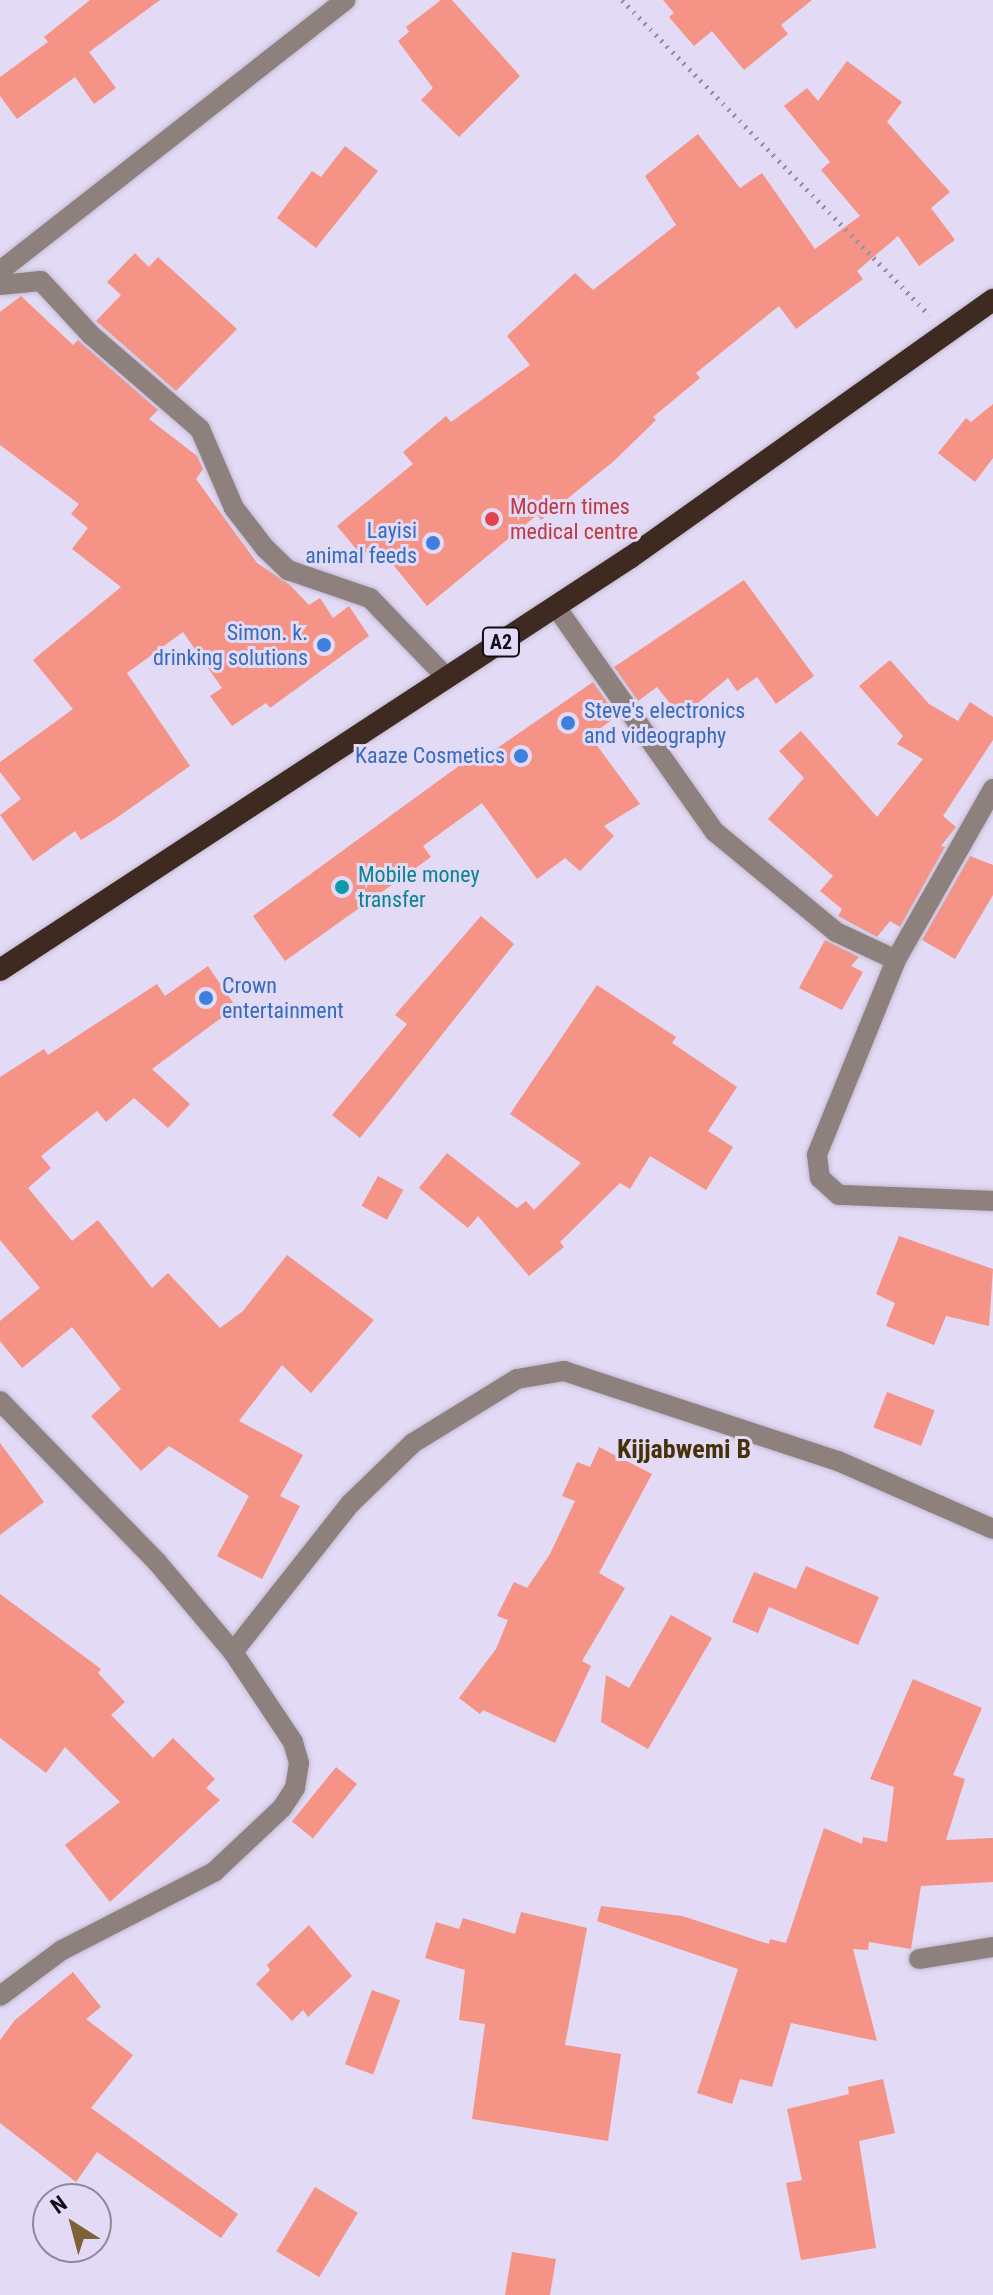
<!DOCTYPE html>
<style>
body{margin:0}
#map{position:relative;width:993px;height:2295px;overflow:hidden;background:#e3daf5;font-family:"Roboto Condensed",sans-serif}
div>[style]{position:absolute}
.building>*{inset:0;background:#f49386;transform-origin:0 0}
.path>*{height:5px;margin-top:-2.5px;transform-origin:0;background:repeating-linear-gradient(90deg,#968fa3 0 2px,transparent 0 8px)}
.roads{filter:drop-shadow(0 0 2px #c1b9d1) drop-shadow(0 0 2px #c1b9d1)}
.minor>*{height:20px;margin:-10px;padding:0 10px;transform-origin:10px;border-radius:10px;background:#8e817d}
.trunk>*{height:22px;margin:-11px;padding:0 11px;transform-origin:11px;border-radius:11px;background:#3f2a22}
.dots>*{width:22px;height:22px;translate:-50% -50%;box-sizing:border-box;border:4px solid #e3daf5;border-radius:50%}
span{translate:-50% -50%;white-space:nowrap;text-align:center;line-height:1.15;-webkit-text-stroke:6px #e3daf5;paint-order:stroke}
.shield-label span{padding:2px 6px;background:#e3daf5;border:2px solid;border-radius:6px;-webkit-text-stroke-width:0}
.shield-label{font-size:20px;color:#110d16;font-weight:700}
.health-label{font-size:22px;color:#be3a42}
.left{translate:0 -50%;text-align:left}
.shop-label{font-size:22px;color:#366cbe}
.right{translate:-100% -50%;text-align:right}
.culture-label{font-size:22px;color:#0d838f}
.quarter-label{font-size:26px;color:#45310a;font-weight:700}
.north{position:absolute;left:32px;top:2183px;width:80px;height:80px;box-sizing:border-box;background:#e3daf5;border:2px solid #8f889c;border-radius:50%;rotate:324deg;font-size:22px;font-weight:700;line-height:32px;text-align:center;color:#110d16}
.north::after{content:'';display:block;margin:auto;width:28px;height:36px;background:#7c6234;clip-path:polygon(50% 0,100% 100%,50% 72%,0 100%)}
</style>
<div id="map">
<div class="building">
<i style="clip-path:polygon(90px 0,160px 0,89px 52px,116px 88px,94px 104px,75px 77px,17px 119px,0 96px,0 77px,48px 42px,44px 37px)"></i>
<i style="clip-path:polygon(441px 0,452px 0,520px 76px,459px 137px,421px 100px,433px 88px,398px 41px,409px 32px,406px 27px)"></i>
<i style="clip-path:polygon(663px 0,812px 0,781px 25px,788px 34px,744px 70px,712px 31px,694px 46px,669px 17px,674px 13px)"></i>
<i style="clip-path:polygon(847px 61px,902px 102px,887px 122px,950px 192px,931px 208px,955px 240px,919px 266px,898px 236px,857px 271px,863px 279px,796px 329px,779px 306px,696px 373px,700px 378px,653px 417px,656px 420px,614px 461px,541px 520px,537px 515px,427px 606px,376px 544px,362px 556px,337px 526px,413px 464px,403px 452px,446px 416px,451px 422px,530px 365px,507px 336px,575px 273px,593px 290px,676px 225px,645px 176px,698px 134px,740px 188px,762px 173px,815px 249px,860px 216px,821px 170px,830px 162px,784px 106px,807px 88px,818px 101px)"></i>
<i style="clip-path:polygon(345px 146px,378px 171px,316px 248px,277px 218px,312px 171px,321px 177px)"></i>
<i style="clip-path:polygon(135px 253px,149px 267px,158px 257px,237px 329px,176px 391px,96px 321px,121px 295px,107px 282px)"></i>
<i style="clip-path:polygon(21px 296px,73px 345px,78px 340px,158px 410px,149px 419px,197px 456px,203px 469px,196px 479px,257px 563px,290px 585px,309px 605px,320px 598px,333px 618px,349px 606px,369px 636px,270px 708px,266px 703px,232px 726px,210px 696px,222px 688px,183px 632px,127px 673px,190px 766px,115px 819px,81px 840px,75px 831px,33px 861px,0 815px,21px 799px,0 772px,0 762px,73px 709px,33px 660px,121px 587px,72px 549px,88px 528px,71px 514px,79px 504px,0 445px,0 312px)"></i>
<i style="clip-path:polygon(993px 404px,993px 458px,975px 482px,938px 453px,966px 418px,971px 422px)"></i>
<i style="clip-path:polygon(744px 580px,814px 676px,776px 704px,757px 677px,737px 691px,728px 678px,681px 717px,657px 687px,638px 701px,614px 667px)"></i>
<i style="clip-path:polygon(890px 660px,929px 704px,958px 721px,970px 702px,993px 717px,993px 740px,943px 816px,956px 827px,941px 846px,945px 847px,900px 927px,890px 921px,877px 937px,838px 916px,842px 909px,820px 891px,833px 876px,768px 819px,804px 778px,779px 751px,801px 731px,877px 817px,923px 759px,897px 744px,903px 736px,859px 686px)"></i>
<i style="clip-path:polygon(593px 682px,617px 716px,590px 736px,640px 804px,604px 826px,614px 836px,580px 871px,565px 858px,537px 879px,482px 803px,423px 846px,431px 857px,285px 961px,253px 916px,478px 752px,483px 758px)"></i>
<i style="clip-path:polygon(970px 856px,993px 865px,993px 895px,955px 959px,922px 940px)"></i>
<i style="clip-path:polygon(481px 916px,514px 944px,360px 1138px,332px 1115px,407px 1024px,395px 1015px)"></i>
<i style="clip-path:polygon(825px 940px,859px 957px,851px 966px,863px 972px,842px 1010px,799px 988px)"></i>
<i style="clip-path:polygon(208px 966px,236px 1007px,152px 1069px,190px 1104px,168px 1128px,134px 1098px,106px 1122px,97px 1111px,41px 1156px,51px 1168px,28px 1188px,72px 1241px,98px 1220px,152px 1288px,168px 1273px,220px 1328px,243px 1311px,287px 1255px,374px 1320px,311px 1393px,282px 1365px,239px 1421px,303px 1455px,280px 1496px,300px 1506px,262px 1579px,217px 1556px,249px 1496px,169px 1446px,141px 1471px,91px 1416px,121px 1389px,72px 1327px,22px 1368px,0 1341px,0 1321px,40px 1288px,0 1240px,0 1077px,44px 1049px,48px 1055px,157px 984px,165px 996px)"></i>
<i style="clip-path:polygon(597px 985px,676px 1037px,672px 1043px,737px 1087px,708px 1131px,733px 1147px,706px 1190px,650px 1156px,630px 1189px,620px 1183px,560px 1242px,564px 1247px,529px 1276px,478px 1216px,468px 1228px,419px 1188px,447px 1153px,517px 1208px,526px 1201px,534px 1210px,581px 1163px,510px 1114px)"></i>
<i style="left:378px;top:1176px;width:29px;height:34px;rotate:29deg"></i>
<i style="clip-path:polygon(899px 1236px,993px 1269px,989px 1326px,946px 1316px,934px 1345px,886px 1326px,895px 1303px,876px 1294px)"></i>
<i style="left:887px;top:1392px;width:51px;height:38px;rotate:21deg"></i>
<i style="clip-path:polygon(0 1443px,44px 1502px,0 1535px)"></i>
<i style="clip-path:polygon(599px 1447px,652px 1474px,599px 1573px,625px 1588px,582px 1661px,591px 1666px,555px 1743px,483px 1710px,480px 1714px,459px 1698px,496px 1649px,508px 1620px,497px 1616px,514px 1582px,527px 1588px,550px 1554px,575px 1501px,562px 1496px,577px 1462px,590px 1467px)"></i>
<i style="clip-path:polygon(806px 1566px,879px 1597px,858px 1645px,769px 1607px,758px 1633px,732px 1622px,754px 1572px,796px 1589px)"></i>
<i style="clip-path:polygon(0 1594px,101px 1669px,98px 1673px,125px 1702px,111px 1715px,153px 1758px,173px 1738px,215px 1779px,206px 1788px,220px 1800px,110px 1902px,65px 1845px,120px 1802px,65px 1747px,46px 1773px,0 1738px)"></i>
<i style="clip-path:polygon(671px 1615px,712px 1638px,648px 1749px,601px 1722px,606px 1675px,629px 1688px)"></i>
<i style="clip-path:polygon(913px 1679px,982px 1708px,953px 1775px,965px 1779px,946px 1840px,993px 1838px,993px 1882px,921px 1886px,911px 1949px,869px 1942px,868px 1950px,853px 1949px,877px 2041px,791px 2023px,772px 2087px,740px 2079px,732px 2104px,697px 2093px,738px 1969px,597px 1921px,601px 1906px,682px 1916px,769px 1944px,770px 1939px,786px 1943px,824px 1828px,862px 1844px,863px 1837px,887px 1842px,894px 1787px,870px 1779px)"></i>
<i style="left:336px;top:1767px;width:27px;height:70px;rotate:39deg"></i>
<i style="clip-path:polygon(521px 1912px,587px 1928px,565px 2045px,621px 2054px,608px 2141px,472px 2119px,485px 2024px,459px 2020px,465px 1970px,425px 1958px,436px 1922px,459px 1929px,463px 1918px,515px 1934px)"></i>
<i style="clip-path:polygon(309px 1925px,352px 1976px,308px 2017px,303px 2010px,292px 2021px,256px 1984px,270px 1970px,267px 1965px)"></i>
<i style="clip-path:polygon(73px 1972px,101px 2007px,86px 2019px,133px 2055px,91px 2108px,238px 2214px,221px 2238px,97px 2152px,76px 2182px,0 2123px,0 2040px,15px 2020px)"></i>
<i style="left:372px;top:1990px;width:30px;height:79px;rotate:20deg"></i>
<i style="clip-path:polygon(883px 2079px,895px 2133px,859px 2141px,876px 2248px,801px 2260px,786px 2183px,802px 2180px,787px 2109px,849px 2094px,848px 2087px)"></i>
<i style="left:315px;top:2187px;width:50px;height:75px;rotate:31deg"></i>
<i style="clip-path:polygon(512px 2252px,556px 2259px,550px 2295px,505px 2295px)"></i>
</div>
<div class="path">
<i style="left:622px;top:0;width:440px;rotate:45.7deg"></i>
</div>
<div class="roads">
<div class="minor">
<i style="left:0;top:271px;width:439px;rotate:-38.1deg"></i>
<i style="left:0;top:285px;width:41px;rotate:-5.6deg"></i>
<i style="left:41px;top:281px;width:74px;rotate:47.2deg"></i>
<i style="left:91px;top:335px;width:144px;rotate:40.8deg"></i>
<i style="left:200px;top:429px;width:86px;rotate:66.7deg"></i>
<i style="left:234px;top:508px;width:51px;rotate:52.2deg"></i>
<i style="left:265px;top:548px;width:32px;rotate:44deg"></i>
<i style="left:288px;top:570px;width:87px;rotate:18.9deg"></i>
<i style="left:370px;top:598px;width:110px;rotate:46.1deg"></i>
<i style="left:556px;top:607px;width:276px;rotate:54.8deg"></i>
<i style="left:715px;top:832px;width:157px;rotate:39.6deg"></i>
<i style="left:836px;top:932px;width:66px;rotate:25deg"></i>
<i style="left:993px;top:789px;width:197px;rotate:119.6deg"></i>
<i style="left:896px;top:960px;width:210px;rotate:112.1deg"></i>
<i style="left:817px;top:1155px;width:23px;rotate:83deg"></i>
<i style="left:820px;top:1178px;width:25px;rotate:42deg"></i>
<i style="left:839px;top:1195px;width:154px;rotate:2.2deg"></i>
<i style="left:0;top:1401px;width:225px;rotate:45.7deg"></i>
<i style="left:157px;top:1562px;width:118px;rotate:49.8deg"></i>
<i style="left:233px;top:1652px;width:108px;rotate:56.3deg"></i>
<i style="left:293px;top:1742px;width:22px;rotate:74deg"></i>
<i style="left:299px;top:1763px;width:25px;rotate:99deg"></i>
<i style="left:295px;top:1788px;width:24px;rotate:123deg"></i>
<i style="left:282px;top:1808px;width:93px;rotate:136.7deg"></i>
<i style="left:214px;top:1872px;width:171px;rotate:152.8deg"></i>
<i style="left:62px;top:1950px;width:77px;rotate:143.4deg"></i>
<i style="left:233px;top:1652px;width:189px;rotate:-51.7deg"></i>
<i style="left:350px;top:1504px;width:88px;rotate:-44.1deg"></i>
<i style="left:413px;top:1443px;width:122px;rotate:-31.6deg"></i>
<i style="left:517px;top:1379px;width:48px;rotate:-9.7deg"></i>
<i style="left:564px;top:1371px;width:288px;rotate:18.2deg"></i>
<i style="left:838px;top:1461px;width:169px;rotate:23.7deg"></i>
<i style="left:919px;top:1959px;width:75px;rotate:-9.2deg"></i>
</div>
<div class="trunk">
<i style="left:0;top:970px;width:754px;rotate:-33.21deg"></i>
<i style="left:631px;top:557px;width:444px;rotate:-35.4deg"></i>
</div>
</div>
<div class="dots">
<i style="left:492px;top:519px;background:#e0444e"></i>
<i style="left:433px;top:543px;background:#3f7fe0"></i>
<i style="left:324px;top:645px;background:#3f7fe0"></i>
<i style="left:568px;top:723px;background:#3f7fe0"></i>
<i style="left:521px;top:756px;background:#3f7fe0"></i>
<i style="left:342px;top:887px;background:#0f9aa8"></i>
<i style="left:206px;top:998px;background:#3f7fe0"></i>
</div>
<div class="shield-label">
<span style="left:501px;top:642px">A2</span>
</div>
<div class="health-label">
<span class="left" style="left:510px;top:519px">Modern times<br>medical centre</span>
</div>
<div class="shop-label">
<span class="right" style="left:417px;top:543px">Layisi<br>animal feeds</span>
<span class="right" style="left:308px;top:645px">Simon. k.<br>drinking solutions</span>
<span class="left" style="left:584px;top:723px">Steve's electronics<br>and videography</span>
<span class="right" style="left:505px;top:756px">Kaaze Cosmetics</span>
<span class="left" style="left:222px;top:998px">Crown<br>entertainment</span>
</div>
<div class="culture-label">
<span class="left" style="left:358px;top:887px">Mobile money<br>transfer</span>
</div>
<div class="quarter-label">
<span style="left:684px;top:1450px">Kijjabwemi B</span>
</div>
<div class="north">N</div>
</div>
